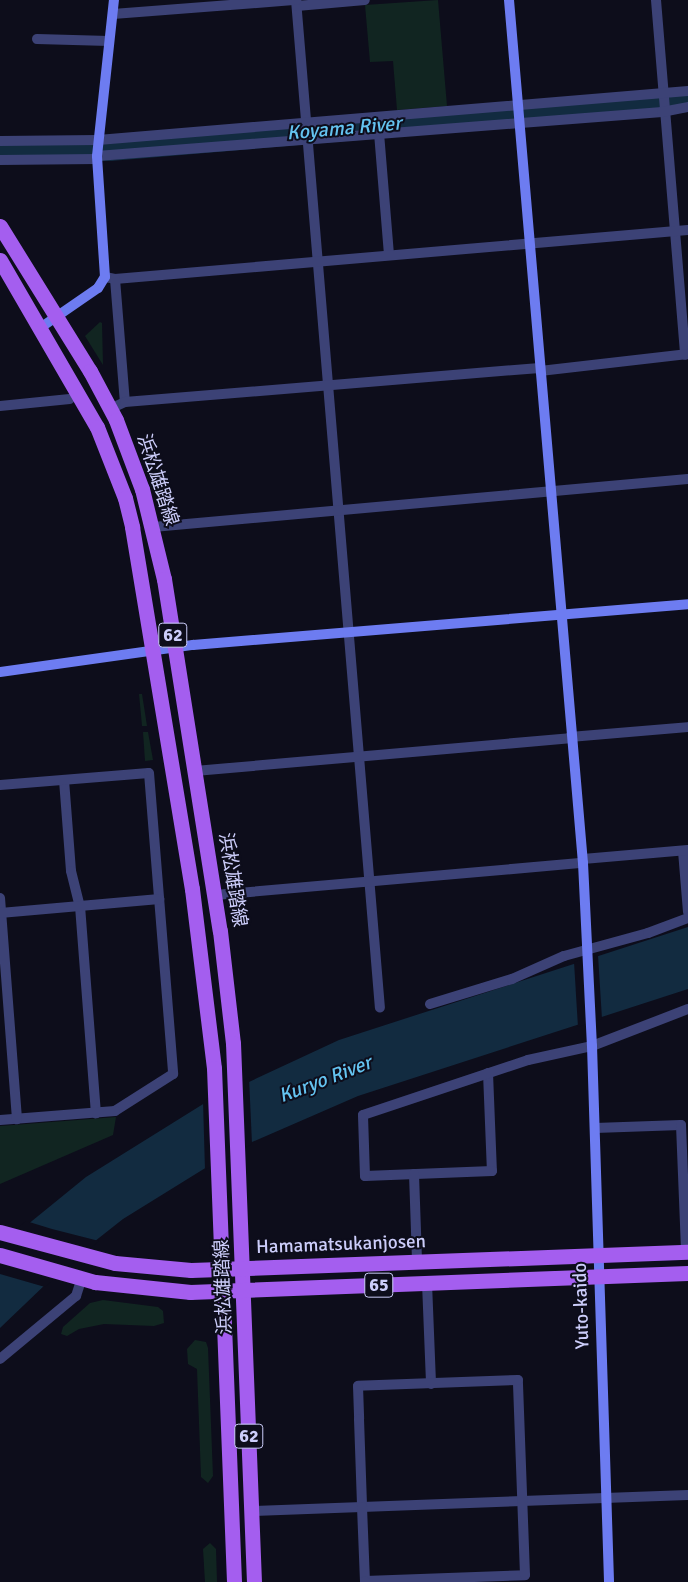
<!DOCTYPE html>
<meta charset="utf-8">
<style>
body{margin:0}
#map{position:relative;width:688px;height:1582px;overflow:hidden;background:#0d0d1b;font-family:Signika,"Noto Sans JP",sans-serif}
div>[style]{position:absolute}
.green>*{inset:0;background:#112521}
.water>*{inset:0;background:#122b40}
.pier>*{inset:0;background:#0d0d1b}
.river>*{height:25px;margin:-12.5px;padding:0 12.5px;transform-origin:12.5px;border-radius:12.5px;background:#122b40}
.street>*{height:10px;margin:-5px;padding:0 5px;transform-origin:5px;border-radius:5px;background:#3c4276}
.secondary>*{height:10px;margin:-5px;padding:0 5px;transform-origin:5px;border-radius:5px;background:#6d7cf1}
.primary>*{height:15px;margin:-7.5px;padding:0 7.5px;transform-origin:7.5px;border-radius:7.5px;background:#a45eef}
span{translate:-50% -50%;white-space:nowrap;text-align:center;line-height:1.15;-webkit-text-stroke:4px #0d0d1b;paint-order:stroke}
.shield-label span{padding:1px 4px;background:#0d0d1b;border:1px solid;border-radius:4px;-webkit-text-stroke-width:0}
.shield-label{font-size:18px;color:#cccdfa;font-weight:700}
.street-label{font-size:19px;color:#cccdfa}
.water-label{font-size:20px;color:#64c3f0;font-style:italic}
</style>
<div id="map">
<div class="green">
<i style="clip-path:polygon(438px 0,447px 106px,397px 110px,393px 61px,370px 62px,365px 5px)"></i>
<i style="clip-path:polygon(100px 322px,102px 323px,103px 365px,85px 336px)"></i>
<i style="clip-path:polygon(139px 694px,142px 694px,147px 726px,142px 726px)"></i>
<i style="clip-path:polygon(143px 732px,148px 732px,153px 760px,145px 761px)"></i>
<i style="clip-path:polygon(116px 1117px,113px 1135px,0 1184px,0 1126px)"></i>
<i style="clip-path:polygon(103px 1300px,158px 1307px,163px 1311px,164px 1323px,154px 1326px,104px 1324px,79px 1329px,67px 1336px,61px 1334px,63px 1327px,90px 1303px)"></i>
<i style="clip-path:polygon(195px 1340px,206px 1342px,208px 1348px,213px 1476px,208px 1483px,201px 1477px,197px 1369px,188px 1364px,187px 1349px)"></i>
<i style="clip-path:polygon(210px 1543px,216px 1549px,217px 1582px,205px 1582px,203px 1549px)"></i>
</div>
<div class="water">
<i style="clip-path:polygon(688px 927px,688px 989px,358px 1096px,236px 1149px,123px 1219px,71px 1260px,0 1328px,0 1247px,86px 1177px,208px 1101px,339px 1040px)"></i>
</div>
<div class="pier">
<i style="clip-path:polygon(598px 955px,602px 1019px,578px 1027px,574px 962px)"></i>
<i style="clip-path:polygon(249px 1077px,252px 1144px,205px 1170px,203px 1101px)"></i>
<i style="clip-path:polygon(26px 1221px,52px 1229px,99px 1241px,45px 1287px,0 1274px,0 1243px)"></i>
</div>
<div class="river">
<i style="left:0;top:149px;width:109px;rotate:-0.5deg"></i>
<i style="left:109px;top:148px;width:581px;rotate:-4.84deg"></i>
</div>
<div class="street">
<i style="left:296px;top:0;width:1011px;rotate:85.24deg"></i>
<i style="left:656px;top:0;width:356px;rotate:85.3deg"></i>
<i style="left:297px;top:6px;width:68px;rotate:-5deg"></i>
<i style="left:113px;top:14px;width:184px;rotate:-4.4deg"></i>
<i style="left:37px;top:39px;width:72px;rotate:1.6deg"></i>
<i style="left:379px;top:133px;width:122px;rotate:85.3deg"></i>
<i style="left:0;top:141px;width:98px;rotate:-0.6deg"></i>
<i style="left:98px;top:140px;width:592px;rotate:-4.75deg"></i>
<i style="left:97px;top:156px;width:567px;rotate:-4.45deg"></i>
<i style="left:662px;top:112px;width:26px;rotate:-11deg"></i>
<i style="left:0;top:160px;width:97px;rotate:-0.6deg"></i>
<i style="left:105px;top:277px;width:10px;rotate:11deg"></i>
<i style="left:115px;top:279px;width:575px;rotate:-4.89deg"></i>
<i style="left:115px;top:279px;width:123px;rotate:85.4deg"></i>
<i style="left:540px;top:371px;width:149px;rotate:-6.6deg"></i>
<i style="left:0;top:406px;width:70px;rotate:-5.7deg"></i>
<i style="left:110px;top:409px;width:17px;rotate:-25deg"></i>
<i style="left:125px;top:402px;width:416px;rotate:-4.7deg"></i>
<i style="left:153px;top:527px;width:537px;rotate:-5.13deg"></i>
<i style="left:570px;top:737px;width:118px;rotate:-4.8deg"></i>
<i style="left:195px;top:771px;width:376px;rotate:-5deg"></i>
<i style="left:64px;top:780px;width:91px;rotate:85.6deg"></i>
<i style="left:71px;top:871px;width:36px;rotate:76deg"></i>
<i style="left:80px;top:906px;width:208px;rotate:85.6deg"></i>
<i style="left:0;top:785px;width:149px;rotate:-4.6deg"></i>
<i style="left:149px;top:773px;width:302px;rotate:85.4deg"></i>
<i style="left:173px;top:1074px;width:69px;rotate:147.5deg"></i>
<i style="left:115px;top:1111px;width:115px;rotate:175.5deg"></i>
<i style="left:683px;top:851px;width:61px;rotate:85.3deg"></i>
<i style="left:583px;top:859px;width:105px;rotate:-4.9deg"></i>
<i style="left:215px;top:895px;width:369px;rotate:-5deg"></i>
<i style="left:0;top:898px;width:222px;rotate:85.6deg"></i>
<i style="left:0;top:913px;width:160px;rotate:-5deg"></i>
<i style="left:430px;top:1004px;width:86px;rotate:-17deg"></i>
<i style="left:512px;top:979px;width:57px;rotate:-23.9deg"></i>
<i style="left:564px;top:956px;width:87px;rotate:-15.3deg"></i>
<i style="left:648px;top:933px;width:43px;rotate:-20.6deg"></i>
<i style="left:488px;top:1073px;width:98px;rotate:87.7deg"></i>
<i style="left:492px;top:1171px;width:127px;rotate:177.7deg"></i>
<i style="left:365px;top:1176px;width:61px;rotate:-91.9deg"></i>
<i style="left:363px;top:1115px;width:174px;rotate:-18.4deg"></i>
<i style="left:528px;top:1060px;width:66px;rotate:-12.3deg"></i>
<i style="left:592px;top:1046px;width:103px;rotate:-21.1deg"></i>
<i style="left:595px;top:1128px;width:86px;rotate:-2deg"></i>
<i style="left:681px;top:1125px;width:127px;rotate:87.7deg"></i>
<i style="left:414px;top:1174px;width:88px;rotate:88deg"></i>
<i style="left:427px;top:1283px;width:101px;rotate:87.7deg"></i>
<i style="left:0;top:1359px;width:99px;rotate:-39.7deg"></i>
<i style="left:76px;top:1296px;width:19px;rotate:-72deg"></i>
<i style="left:252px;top:1511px;width:436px;rotate:-2.1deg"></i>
<i style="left:365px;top:1581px;width:160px;rotate:-2.1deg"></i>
<i style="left:525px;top:1575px;width:195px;rotate:-92.1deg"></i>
<i style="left:518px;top:1380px;width:160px;rotate:177.9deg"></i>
<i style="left:358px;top:1386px;width:33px;rotate:88deg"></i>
<i style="left:359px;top:1419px;width:88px;rotate:88deg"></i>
<i style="left:362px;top:1507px;width:74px;rotate:87.7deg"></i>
<i style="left:365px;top:1581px;width:1px;rotate:90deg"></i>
</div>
<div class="secondary">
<i style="left:509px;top:0;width:866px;rotate:85.1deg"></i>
<i style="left:583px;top:863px;width:183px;rotate:87.2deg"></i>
<i style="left:592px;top:1046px;width:536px;rotate:88.18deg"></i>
<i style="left:40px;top:328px;width:70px;rotate:-34.6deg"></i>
<i style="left:98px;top:288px;width:13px;rotate:-58deg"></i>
<i style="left:105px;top:277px;width:121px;rotate:-93.8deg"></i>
<i style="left:97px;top:156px;width:157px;rotate:-83.8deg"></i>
<i style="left:0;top:672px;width:195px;rotate:-8deg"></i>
<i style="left:193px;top:645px;width:497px;rotate:-4.7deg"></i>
</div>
<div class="primary">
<i style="left:0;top:226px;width:171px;rotate:58.2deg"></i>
<i style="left:90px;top:371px;width:55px;rotate:62deg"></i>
<i style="left:116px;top:420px;width:74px;rotate:69.4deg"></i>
<i style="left:142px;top:489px;width:93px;rotate:76.3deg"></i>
<i style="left:164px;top:579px;width:356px;rotate:81deg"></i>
<i style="left:220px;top:931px;width:113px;rotate:83.4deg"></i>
<i style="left:233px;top:1043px;width:539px;rotate:87.77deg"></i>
<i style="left:0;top:260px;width:193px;rotate:59.9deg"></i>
<i style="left:97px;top:427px;width:76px;rotate:68.5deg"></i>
<i style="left:125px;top:498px;width:30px;rotate:76deg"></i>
<i style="left:132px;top:527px;width:367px;rotate:80.6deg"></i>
<i style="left:192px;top:889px;width:180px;rotate:83deg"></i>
<i style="left:214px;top:1068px;width:514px;rotate:87.77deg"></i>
<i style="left:0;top:1232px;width:119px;rotate:15.1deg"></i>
<i style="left:115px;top:1263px;width:76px;rotate:5.3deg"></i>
<i style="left:191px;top:1270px;width:497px;rotate:-2.1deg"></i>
<i style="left:0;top:1255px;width:99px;rotate:15.9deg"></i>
<i style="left:95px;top:1282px;width:96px;rotate:6deg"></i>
<i style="left:190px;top:1292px;width:498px;rotate:-2.2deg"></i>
</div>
<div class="shield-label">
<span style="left:173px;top:635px">62</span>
<span style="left:379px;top:1285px">65</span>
<span style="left:249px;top:1436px">62</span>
</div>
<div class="street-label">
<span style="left:157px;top:480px;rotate:72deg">浜松雄踏線</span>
<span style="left:232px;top:880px;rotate:81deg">浜松雄踏線</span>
<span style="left:341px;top:1245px;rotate:-2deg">Hamamatsukanjosen</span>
<span style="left:224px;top:1287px;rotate:-92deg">浜松雄踏線</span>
<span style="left:582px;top:1306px;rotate:-92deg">Yuto-kaido</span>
</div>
<div class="water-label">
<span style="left:344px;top:128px;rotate:-5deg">Koyama River</span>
<span style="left:325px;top:1079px;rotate:-21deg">Kuryo River</span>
</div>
</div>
